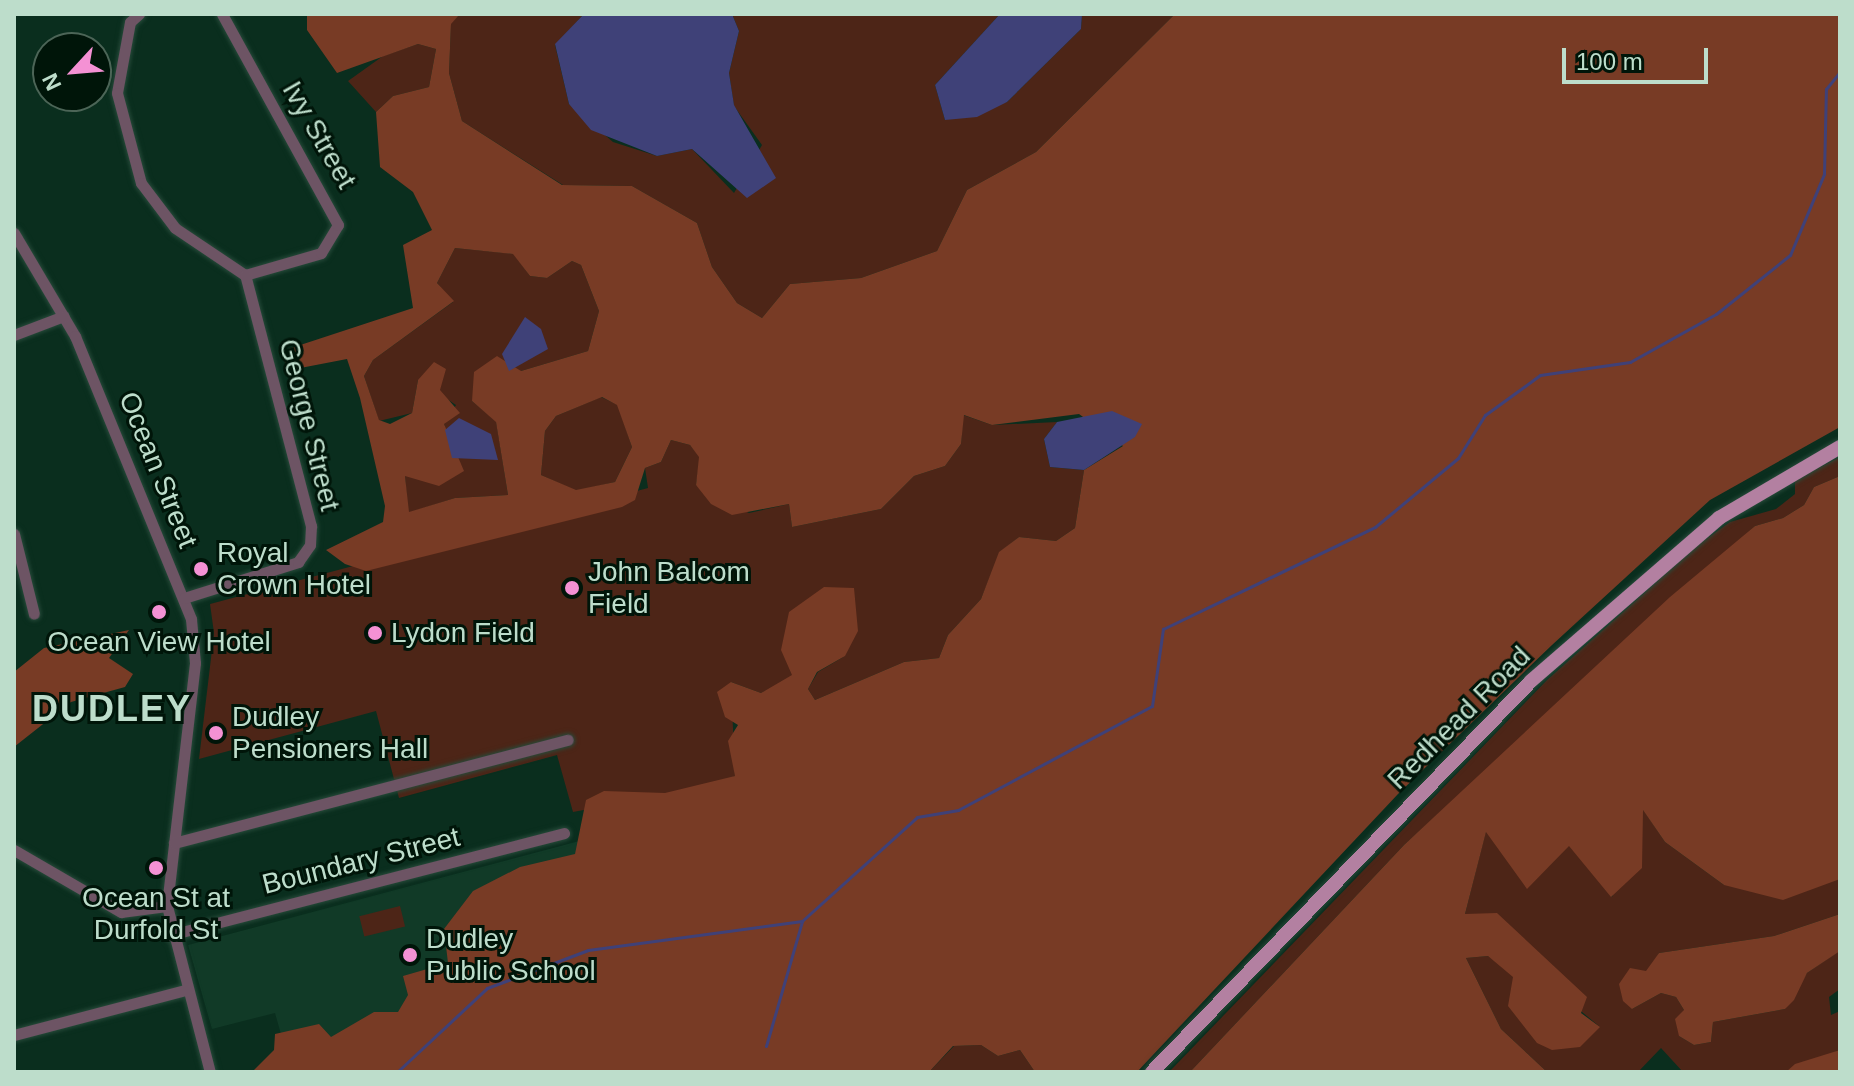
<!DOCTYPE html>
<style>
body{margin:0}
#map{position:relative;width:1854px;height:1086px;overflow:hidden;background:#0a2e1e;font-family:Arial,sans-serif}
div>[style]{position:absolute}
.built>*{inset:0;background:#113a27}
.green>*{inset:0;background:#4d2517;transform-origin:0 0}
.forest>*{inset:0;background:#783b25}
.water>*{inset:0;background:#3f4178}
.stream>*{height:3px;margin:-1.5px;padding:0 1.5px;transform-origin:1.5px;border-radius:1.5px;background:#3f4178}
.roads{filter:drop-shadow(0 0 2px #274a3a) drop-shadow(0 0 2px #274a3a)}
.minor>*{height:11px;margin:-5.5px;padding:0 5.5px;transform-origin:5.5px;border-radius:5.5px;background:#6d5464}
.major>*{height:14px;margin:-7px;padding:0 7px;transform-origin:7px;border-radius:7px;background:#b380a1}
.dots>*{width:22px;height:22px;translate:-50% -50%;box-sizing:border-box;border:4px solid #001509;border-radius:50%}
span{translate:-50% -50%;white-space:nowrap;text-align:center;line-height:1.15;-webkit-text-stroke:6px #001509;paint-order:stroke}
.street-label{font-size:28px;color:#bdddcb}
.poi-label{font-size:28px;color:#bdddcb}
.left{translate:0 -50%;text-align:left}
.district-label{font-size:36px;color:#bdddcb;font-weight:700;letter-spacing:2px}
.frame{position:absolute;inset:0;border:16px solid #bdddcb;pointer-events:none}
.north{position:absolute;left:32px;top:32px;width:80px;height:80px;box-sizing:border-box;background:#001509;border:2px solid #4c6557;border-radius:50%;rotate:244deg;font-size:22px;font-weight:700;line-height:32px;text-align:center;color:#bdddcb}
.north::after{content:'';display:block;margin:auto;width:28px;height:36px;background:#f491d4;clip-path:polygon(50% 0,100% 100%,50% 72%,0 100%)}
.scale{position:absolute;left:1562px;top:48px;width:146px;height:36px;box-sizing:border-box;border:4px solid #bdddcb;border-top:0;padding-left:10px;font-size:24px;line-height:28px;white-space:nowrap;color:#bdddcb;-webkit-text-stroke:6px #001509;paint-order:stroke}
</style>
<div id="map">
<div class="built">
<i style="clip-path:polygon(598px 836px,632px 965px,288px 1059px,275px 1013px,212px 1029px,188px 945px)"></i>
</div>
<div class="green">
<i style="clip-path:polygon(460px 14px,584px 14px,555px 45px,569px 104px,613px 142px,657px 156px,692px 149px,734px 193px,762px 145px,734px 106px,729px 73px,739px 31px,732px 14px,1000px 14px,935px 85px,945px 120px,1007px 102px,1081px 29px,1082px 14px,1175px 14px,1036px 152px,967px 190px,937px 251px,861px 278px,790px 284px,762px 318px,737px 303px,712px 267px,697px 223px,632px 186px,563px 185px,462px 121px,449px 73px,451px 23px)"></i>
<i style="clip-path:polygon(418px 44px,436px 49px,429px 87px,393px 96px,376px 112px,348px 81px,383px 56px)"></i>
<i style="clip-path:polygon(455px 248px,514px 254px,530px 276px,547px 278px,572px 261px,581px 265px,599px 311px,588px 351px,521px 371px,472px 401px,496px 421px,508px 495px,455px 498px,408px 513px,405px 476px,451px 451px,444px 424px,456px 405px,418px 380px,412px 413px,379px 421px,364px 376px,373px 360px,453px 302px,437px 283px)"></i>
<i style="clip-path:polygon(601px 397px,618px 405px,632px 447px,615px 482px,576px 491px,541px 475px,545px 431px,556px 416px)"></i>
<i style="clip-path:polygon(963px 415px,992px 425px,1057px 422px,1044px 439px,1050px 467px,1084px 470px,1075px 528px,1056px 541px,1019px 537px,1000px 552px,981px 599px,948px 635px,939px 658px,904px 662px,815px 700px,808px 689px,818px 672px,845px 656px,761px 693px,731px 682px,735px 776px,717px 785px,573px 812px,557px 755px,399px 798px,376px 711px,199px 759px,214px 633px,210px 604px,648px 488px,645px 468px,661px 462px,671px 440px,690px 445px,700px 457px,696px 485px,749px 513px,789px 504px,792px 527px,881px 509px,914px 476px,945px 466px,961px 444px)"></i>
<i style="clip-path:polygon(1840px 457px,1840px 476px,1814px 487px,1804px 505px,1783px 518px,1755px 526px,1404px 845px,1190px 1072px,1169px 1072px,1547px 680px,1698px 545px,1730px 522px,1776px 509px,1795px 494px,1795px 480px)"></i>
<i style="clip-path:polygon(1642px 808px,1665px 842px,1724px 885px,1840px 879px,1840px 914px,1774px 936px,1659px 953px,1632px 1009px,1661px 993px,1676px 997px,1684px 1010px,1679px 1036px,1694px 1045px,1711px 1042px,1713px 1022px,1785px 1009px,1807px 973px,1839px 951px,1840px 989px,1829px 997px,1831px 1015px,1840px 1011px,1840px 1050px,1786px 1072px,1683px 1072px,1661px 1048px,1638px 1072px,1547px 1072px,1501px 1029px,1466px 958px,1488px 956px,1600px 1027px,1465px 914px,1486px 831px,1548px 867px,1569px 845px,1612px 897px)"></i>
<i style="left:400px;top:906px;width:21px;height:42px;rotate:76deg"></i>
<i style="clip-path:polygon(981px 1045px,998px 1056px,1020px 1050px,1035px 1072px,929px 1072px,954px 1046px)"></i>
</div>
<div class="forest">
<i style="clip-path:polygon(evenodd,307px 14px,460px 14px,451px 24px,449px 73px,462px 121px,562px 185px,632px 186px,697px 223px,712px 267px,737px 303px,762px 318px,790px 284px,861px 278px,937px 251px,967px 190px,1036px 152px,1175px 14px,1840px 14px,1840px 427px,1710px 500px,1552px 645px,1398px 794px,1137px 1072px,1035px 1072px,1020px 1050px,998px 1056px,981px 1045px,953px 1046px,929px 1072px,252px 1072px,274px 1050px,275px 1034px,319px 1024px,331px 1037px,374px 1012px,398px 1012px,408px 995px,403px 976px,448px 963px,444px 929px,473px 891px,520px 867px,575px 854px,586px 800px,604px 791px,665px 793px,735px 776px,728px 741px,738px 725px,725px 717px,717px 692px,731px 682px,761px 693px,792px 675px,781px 650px,789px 612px,824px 587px,854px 588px,858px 631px,845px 656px,817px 672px,808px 689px,815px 700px,904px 662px,939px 658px,948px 635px,981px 599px,999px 552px,1019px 537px,1056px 541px,1075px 528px,1084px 470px,1123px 446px,1079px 414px,992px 425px,964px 415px,961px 444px,945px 466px,914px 476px,881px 509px,792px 527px,789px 504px,732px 515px,711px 504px,696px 485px,699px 457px,690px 445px,671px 440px,661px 462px,645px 468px,635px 500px,622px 507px,366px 571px,345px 564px,326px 550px,383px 522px,385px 506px,360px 398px,347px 359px,290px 370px,279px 352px,413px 308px,403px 245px,432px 230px,413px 192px,380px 167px,376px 112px,393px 96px,429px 87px,436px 49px,418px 44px,337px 73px,307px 30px,307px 14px,455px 248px,513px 254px,530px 276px,547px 278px,572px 261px,581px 265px,599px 311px,588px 351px,521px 371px,497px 356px,474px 372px,472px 401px,496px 422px,508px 495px,455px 498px,409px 512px,405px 476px,439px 486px,464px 471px,444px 424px,460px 413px,440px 390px,446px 369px,434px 362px,418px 380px,412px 413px,390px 424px,379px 420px,364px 376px,373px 360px,454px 301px,437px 283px,455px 248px,307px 14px,602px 397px,617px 405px,632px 447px,615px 482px,576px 490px,541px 475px,545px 431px,556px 416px,602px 397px)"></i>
<i style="clip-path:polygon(1840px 476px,1840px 879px,1783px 900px,1724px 885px,1665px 842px,1643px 810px,1642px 868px,1611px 897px,1569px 846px,1527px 889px,1486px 832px,1465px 914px,1497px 913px,1587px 997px,1581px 1013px,1600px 1027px,1580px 1047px,1552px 1050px,1537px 1043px,1508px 1006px,1513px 977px,1488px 956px,1466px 958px,1501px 1029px,1547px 1072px,1190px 1072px,1404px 845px,1670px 597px,1755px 526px,1783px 518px,1804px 505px,1814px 487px)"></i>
<i style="clip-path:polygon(129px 630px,109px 658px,133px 674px,125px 687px,71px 702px,14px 747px,14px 672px,44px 648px)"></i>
<i style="clip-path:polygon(1840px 914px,1840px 951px,1807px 973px,1794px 1000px,1785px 1009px,1713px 1022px,1711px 1042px,1694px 1045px,1679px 1036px,1675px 1019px,1684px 1010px,1676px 997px,1661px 993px,1632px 1009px,1623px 1001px,1619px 984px,1630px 968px,1646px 971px,1659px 953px,1774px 936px)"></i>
<i style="clip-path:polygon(1840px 1050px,1840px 1072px,1786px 1072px,1795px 1064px)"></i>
</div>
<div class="water">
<i style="clip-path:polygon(584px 14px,732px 14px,739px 31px,729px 73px,734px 105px,776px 178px,747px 198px,692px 149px,657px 156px,591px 130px,569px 104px,555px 44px)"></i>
<i style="clip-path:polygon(1000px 14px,1082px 14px,1081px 29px,1007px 102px,977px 117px,945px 120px,935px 85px)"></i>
<i style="clip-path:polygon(525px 317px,541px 329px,548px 349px,509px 371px,502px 354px)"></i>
<i style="clip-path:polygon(1112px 411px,1142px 424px,1135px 437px,1084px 470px,1050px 467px,1044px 439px,1057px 422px)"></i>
<i style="clip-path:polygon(459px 418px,491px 434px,498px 460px,452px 458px,445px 430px)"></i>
</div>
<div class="stream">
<i style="left:766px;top:1046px;width:130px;rotate:-73.9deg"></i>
<i style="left:802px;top:921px;width:155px;rotate:-42.1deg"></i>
<i style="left:917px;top:817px;width:42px;rotate:-9.7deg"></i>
<i style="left:958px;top:810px;width:220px;rotate:-28.2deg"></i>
<i style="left:1152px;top:706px;width:78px;rotate:-81.9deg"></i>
<i style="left:1163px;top:629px;width:235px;rotate:-25.7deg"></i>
<i style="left:1375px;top:527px;width:108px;rotate:-39.7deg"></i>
<i style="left:1458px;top:458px;width:51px;rotate:-57.9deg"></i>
<i style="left:1485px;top:415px;width:68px;rotate:-36deg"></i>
<i style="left:1540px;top:375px;width:91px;rotate:-8.2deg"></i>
<i style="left:1630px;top:362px;width:98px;rotate:-29.2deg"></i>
<i style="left:1716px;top:314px;width:95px;rotate:-38.6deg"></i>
<i style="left:1790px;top:255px;width:88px;rotate:-67.2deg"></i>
<i style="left:1824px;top:174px;width:85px;rotate:-88.7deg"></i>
<i style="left:1826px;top:89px;width:22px;rotate:-51deg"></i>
<i style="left:397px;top:1072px;width:123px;rotate:-43deg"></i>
<i style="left:487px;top:988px;width:108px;rotate:-20.6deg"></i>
<i style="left:588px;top:950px;width:216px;rotate:-7.7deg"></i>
</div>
<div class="roads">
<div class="minor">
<i style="left:139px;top:14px;width:12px;rotate:138deg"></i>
<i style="left:130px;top:22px;width:72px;rotate:100.4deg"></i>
<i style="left:117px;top:93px;width:93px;rotate:75.1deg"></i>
<i style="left:141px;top:183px;width:56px;rotate:52.9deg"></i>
<i style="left:175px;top:228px;width:84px;rotate:33.9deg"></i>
<i style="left:245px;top:275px;width:79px;rotate:-16.1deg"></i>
<i style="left:321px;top:253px;width:33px;rotate:-59deg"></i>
<i style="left:338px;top:225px;width:241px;rotate:-118.8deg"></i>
<i style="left:14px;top:233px;width:120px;rotate:59.4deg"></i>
<i style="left:75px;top:336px;width:306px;rotate:67.7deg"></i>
<i style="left:191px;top:619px;width:44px;rotate:84.8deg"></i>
<i style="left:195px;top:663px;width:245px;rotate:96.6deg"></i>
<i style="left:167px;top:906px;width:171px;rotate:75.5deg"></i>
<i style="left:14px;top:335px;width:53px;rotate:-20.8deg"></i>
<i style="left:14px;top:534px;width:82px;rotate:76deg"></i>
<i style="left:184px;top:598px;width:120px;rotate:-17.5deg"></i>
<i style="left:298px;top:562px;width:21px;rotate:-55deg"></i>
<i style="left:310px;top:545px;width:19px;rotate:-87deg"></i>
<i style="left:311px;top:526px;width:260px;rotate:-104.7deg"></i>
<i style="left:174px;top:843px;width:407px;rotate:-14.7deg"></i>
<i style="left:14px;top:850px;width:124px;rotate:30.1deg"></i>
<i style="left:121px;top:912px;width:46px;rotate:-7.4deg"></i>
<i style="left:170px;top:935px;width:407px;rotate:-14.5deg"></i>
<i style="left:14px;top:1035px;width:178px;rotate:-14.7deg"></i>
</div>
<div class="major">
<i style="left:1152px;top:1072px;width:545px;rotate:-45.89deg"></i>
<i style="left:1531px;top:681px;width:249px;rotate:-40.9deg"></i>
<i style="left:1719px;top:518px;width:140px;rotate:-30.4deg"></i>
</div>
</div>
<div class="dots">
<i style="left:201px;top:569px;background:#f491d4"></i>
<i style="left:572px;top:588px;background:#f491d4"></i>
<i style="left:159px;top:612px;background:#f491d4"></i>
<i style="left:375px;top:633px;background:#f491d4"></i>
<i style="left:216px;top:733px;background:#f491d4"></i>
<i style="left:156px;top:868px;background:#f491d4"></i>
<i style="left:410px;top:955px;background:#f491d4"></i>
</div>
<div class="street-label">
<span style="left:319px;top:135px;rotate:60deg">Ivy Street</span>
<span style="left:309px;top:425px;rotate:76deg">George Street</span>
<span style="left:158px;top:470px;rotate:68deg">Ocean Street</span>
<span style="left:1459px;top:718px;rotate:-45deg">Redhead Road</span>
<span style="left:361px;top:861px;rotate:-14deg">Boundary Street</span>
</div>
<div class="poi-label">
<span class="left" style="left:217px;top:569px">Royal<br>Crown Hotel</span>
<span class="left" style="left:588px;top:588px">John Balcom<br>Field</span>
<span class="left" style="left:391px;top:633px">Lydon Field</span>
<span style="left:159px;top:642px">Ocean View Hotel</span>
<span class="left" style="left:232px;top:733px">Dudley<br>Pensioners Hall</span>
<span style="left:156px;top:914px">Ocean St at<br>Durfold St</span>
<span class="left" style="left:426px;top:955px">Dudley<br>Public School</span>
</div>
<div class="district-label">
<span style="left:112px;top:709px">DUDLEY</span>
</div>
<div class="frame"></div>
<div class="north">N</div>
<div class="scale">100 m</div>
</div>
